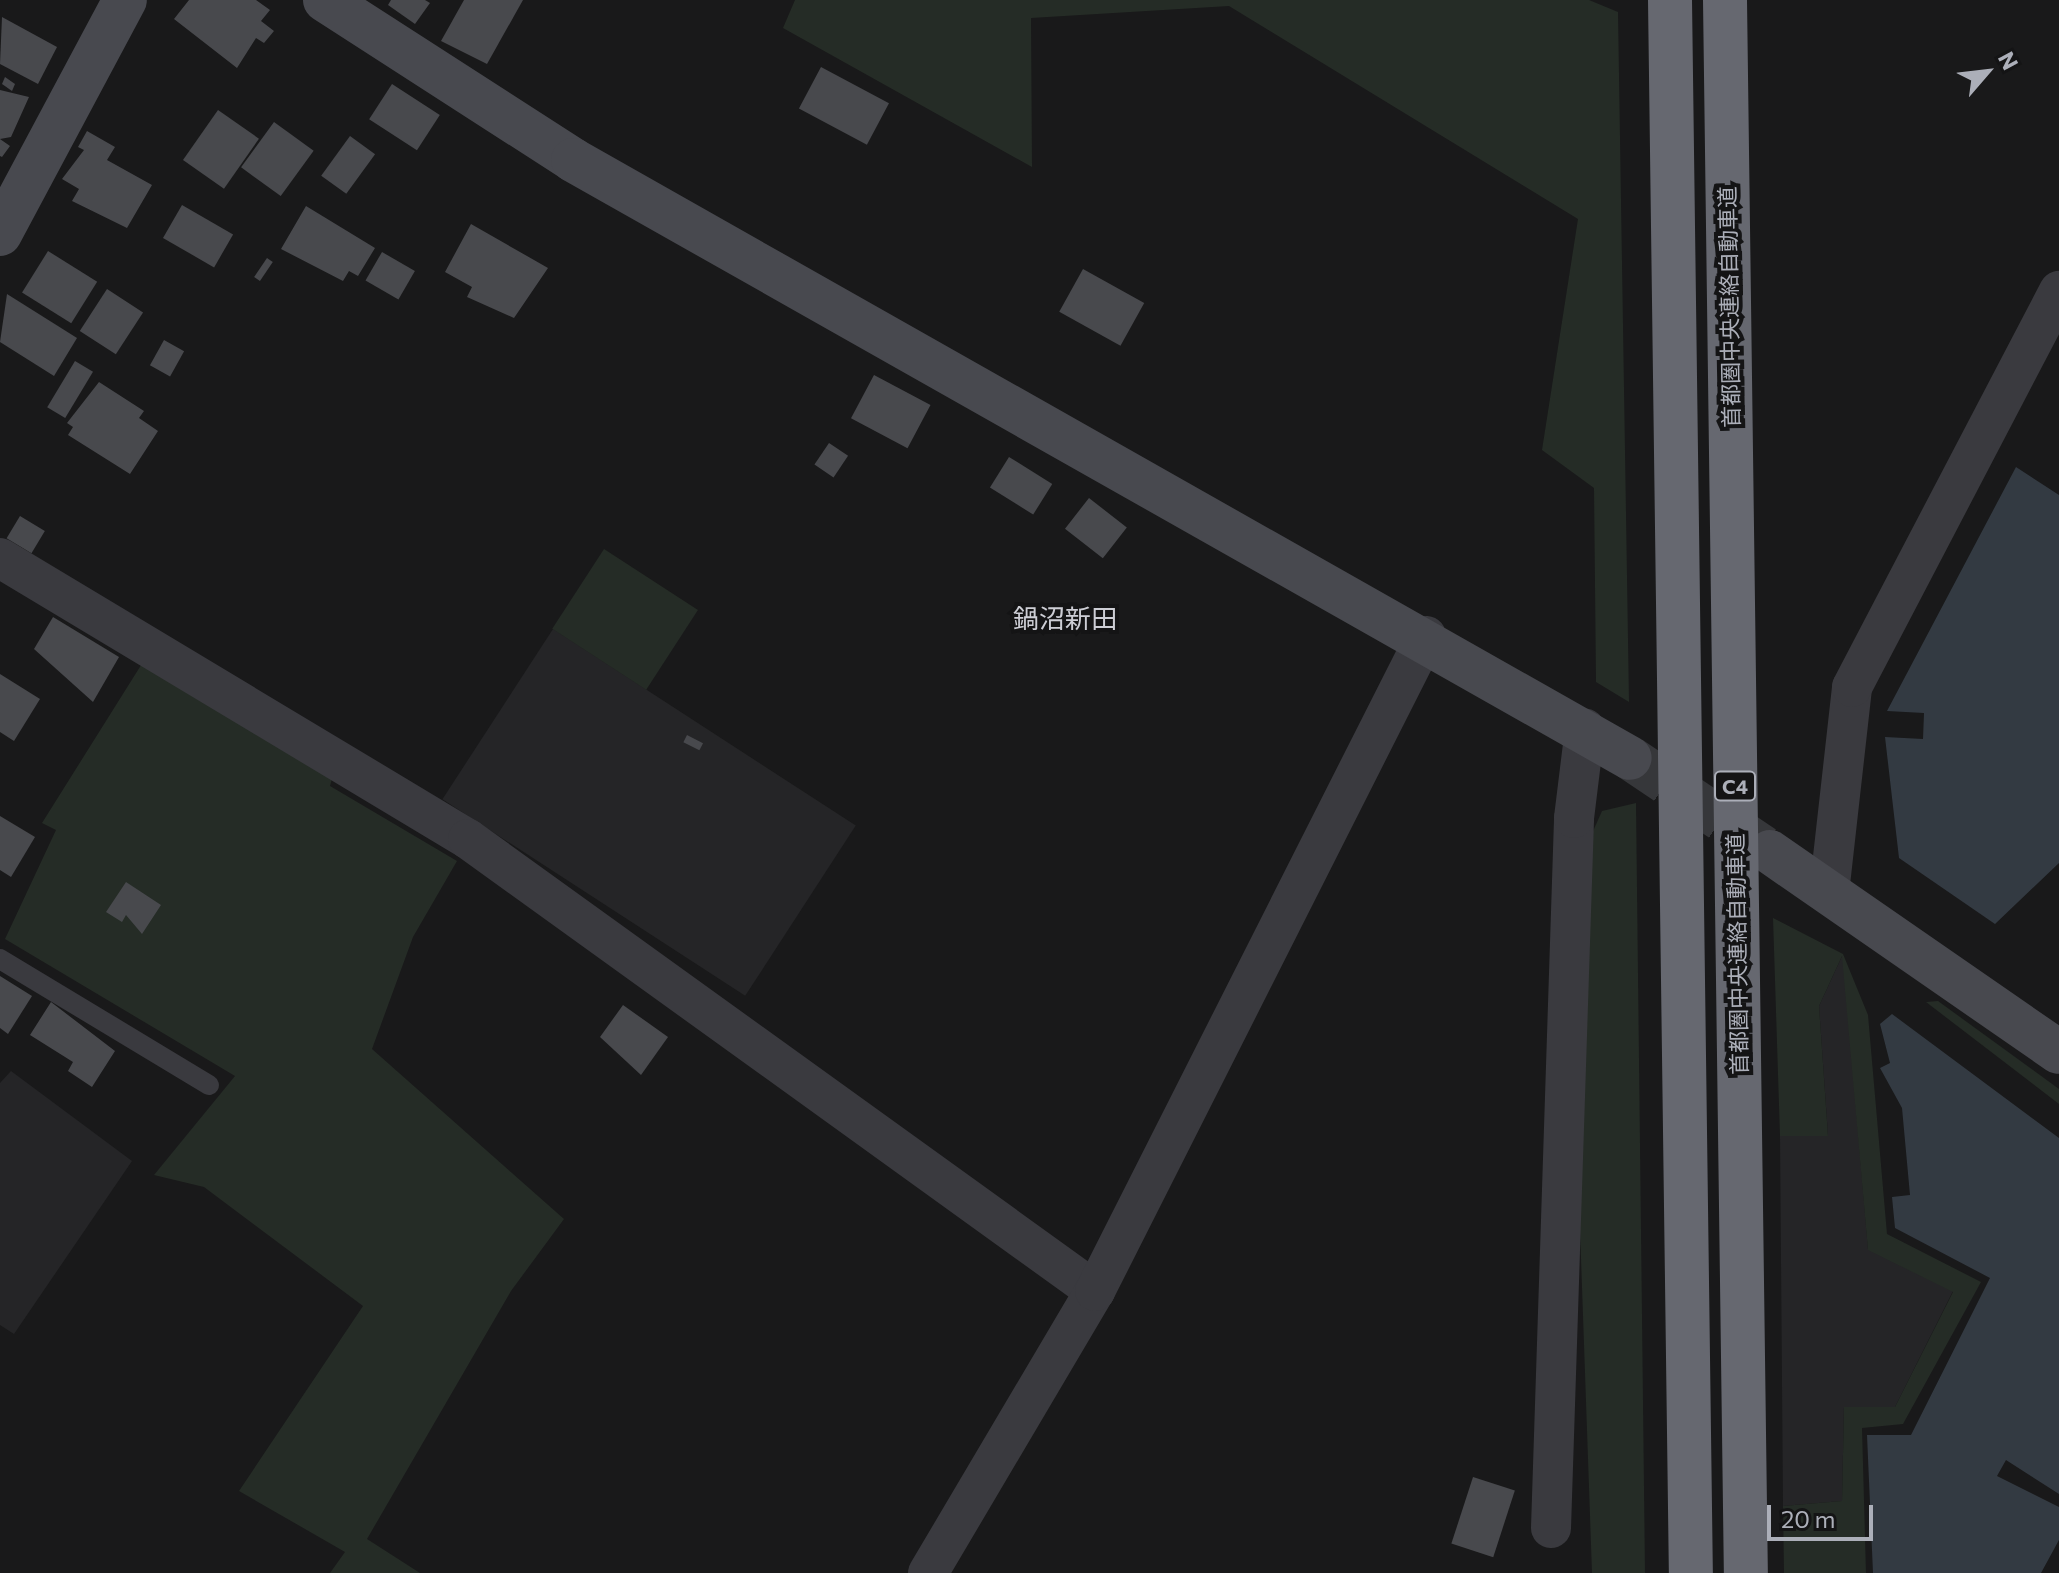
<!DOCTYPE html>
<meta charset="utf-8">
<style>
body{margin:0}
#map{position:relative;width:2059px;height:1573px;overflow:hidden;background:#19191a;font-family:Commissioner,"Noto Sans JP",sans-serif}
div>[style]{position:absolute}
.built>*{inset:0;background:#252527;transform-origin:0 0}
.green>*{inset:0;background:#252c26;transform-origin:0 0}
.water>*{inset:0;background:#333a42}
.building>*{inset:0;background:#48494d;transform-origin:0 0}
.secondary-tunnel>*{height:44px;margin-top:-22px;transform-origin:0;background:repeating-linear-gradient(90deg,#36373a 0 44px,transparent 0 66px)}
.lane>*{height:20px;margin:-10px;padding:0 10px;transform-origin:10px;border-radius:10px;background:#3a3a3f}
.street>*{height:40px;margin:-20px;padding:0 20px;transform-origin:20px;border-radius:20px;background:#3a3a3f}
.secondary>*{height:44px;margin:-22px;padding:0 22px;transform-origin:22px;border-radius:22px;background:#48494f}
.highway>*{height:44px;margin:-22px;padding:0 22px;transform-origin:22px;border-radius:22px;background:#666870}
span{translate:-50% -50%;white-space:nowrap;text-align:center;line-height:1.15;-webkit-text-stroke:8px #141415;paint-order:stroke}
.shield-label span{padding:2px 6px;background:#141415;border:2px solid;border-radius:6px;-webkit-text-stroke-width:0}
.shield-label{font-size:20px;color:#acafb9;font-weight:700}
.street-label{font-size:22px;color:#acafb9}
.quarter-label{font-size:26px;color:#cdced5}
.north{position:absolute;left:1947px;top:32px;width:80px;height:80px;-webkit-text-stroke:6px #141415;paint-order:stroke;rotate:62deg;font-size:22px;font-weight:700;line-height:32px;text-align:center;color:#acafb9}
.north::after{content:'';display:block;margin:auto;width:28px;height:36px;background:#acafb9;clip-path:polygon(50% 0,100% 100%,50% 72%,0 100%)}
.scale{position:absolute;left:1767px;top:1505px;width:106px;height:36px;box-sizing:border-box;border:4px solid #acafb9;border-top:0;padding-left:10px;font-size:24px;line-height:28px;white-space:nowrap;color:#acafb9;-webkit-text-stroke:6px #141415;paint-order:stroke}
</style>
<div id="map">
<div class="built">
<i style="left:553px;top:629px;width:361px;height:203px;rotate:33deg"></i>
<i style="clip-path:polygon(1843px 954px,1868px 1249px,1953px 1291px,1895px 1407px,1844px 1407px,1842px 1501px,1783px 1506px,1780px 1136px,1828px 1135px,1819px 1006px)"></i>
<i style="clip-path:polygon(11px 1071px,132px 1161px,14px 1334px,0 1325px,0 1083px)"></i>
</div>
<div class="green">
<i style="clip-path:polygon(795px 0,1589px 0,1618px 12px,1629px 702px,1596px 682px,1594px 488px,1542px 450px,1578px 219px,1229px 6px,1031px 18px,1032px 167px,783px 28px)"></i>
<i style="left:604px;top:549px;width:112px;height:95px;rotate:33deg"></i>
<i style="clip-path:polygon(143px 662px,334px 771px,330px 786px,457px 861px,413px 937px,372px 1049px,564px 1219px,511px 1291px,367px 1539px,420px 1573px,330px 1573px,345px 1552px,239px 1491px,363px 1306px,204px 1187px,154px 1175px,235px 1076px,5px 939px,56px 830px,42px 823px)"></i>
<i style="clip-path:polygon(1636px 803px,1645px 1573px,1592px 1573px,1580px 1230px,1590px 838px,1602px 811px)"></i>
<i style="clip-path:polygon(1773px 918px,1843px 954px,1868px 1015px,1887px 1234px,1981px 1282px,1903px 1424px,1862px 1428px,1866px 1573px,1784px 1573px,1783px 1506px,1842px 1501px,1844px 1407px,1895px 1407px,1953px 1292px,1868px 1250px,1842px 956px,1819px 1006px,1828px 1136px,1780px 1136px)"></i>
<i style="clip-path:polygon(1938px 1001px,2059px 1089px,2059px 1104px,1926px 1002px)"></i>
</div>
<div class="water">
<i style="clip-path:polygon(2016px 467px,2059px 495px,2059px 863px,1995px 924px,1899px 858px,1885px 737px,1923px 739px,1924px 713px,1887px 711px)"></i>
<i style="clip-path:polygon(1892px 1014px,2059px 1138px,2059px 1494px,2006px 1460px,1997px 1476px,2059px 1507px,2059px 1540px,2041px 1573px,1873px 1573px,1867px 1435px,1911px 1435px,1990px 1278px,1895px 1228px,1892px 1197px,1910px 1195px,1902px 1108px,1880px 1068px,1890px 1063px,1880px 1024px)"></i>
</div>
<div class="building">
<i style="clip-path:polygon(189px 0,256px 0,270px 10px,261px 21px,274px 31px,264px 43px,256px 38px,237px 68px,174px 19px)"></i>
<i style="clip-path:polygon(391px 0,425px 0,430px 3px,415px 24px,388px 5px)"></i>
<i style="clip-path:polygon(464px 0,523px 0,487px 64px,441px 41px)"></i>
<i style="clip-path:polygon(2px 17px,57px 47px,38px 84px,0 64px)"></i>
<i style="left:821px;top:67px;width:77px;height:47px;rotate:28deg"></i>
<i style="clip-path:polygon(5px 77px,15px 84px,12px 91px,2px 84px)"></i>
<i style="left:392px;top:84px;width:57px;height:42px;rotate:33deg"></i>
<i style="clip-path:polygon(0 90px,29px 97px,11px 137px,0 139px,10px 146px,2px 157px,0 156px)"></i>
<i style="left:218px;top:110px;width:50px;height:61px;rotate:35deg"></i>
<i style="left:274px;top:122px;width:49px;height:56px;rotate:36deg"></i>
<i style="clip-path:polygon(87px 131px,115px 147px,107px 160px,152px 185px,127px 228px,72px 201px,79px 189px,62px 179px,84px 150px,78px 147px)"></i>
<i style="left:350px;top:136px;width:31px;height:49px;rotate:36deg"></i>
<i style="left:182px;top:205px;width:59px;height:38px;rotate:30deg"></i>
<i style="clip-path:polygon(306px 206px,375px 248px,358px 276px,349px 271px,343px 281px,281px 249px)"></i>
<i style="clip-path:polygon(471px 224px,548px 268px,514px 318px,467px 297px,472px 287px,445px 272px)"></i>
<i style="left:48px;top:251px;width:58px;height:49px;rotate:32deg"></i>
<i style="left:382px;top:252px;width:38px;height:33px;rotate:30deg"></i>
<i style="left:267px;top:258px;width:7px;height:23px;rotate:34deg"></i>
<i style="left:1083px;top:269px;width:70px;height:49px;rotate:29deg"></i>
<i style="left:107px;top:289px;width:43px;height:50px;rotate:33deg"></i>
<i style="clip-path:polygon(7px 294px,77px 338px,54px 376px,0 342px)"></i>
<i style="left:164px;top:340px;width:23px;height:29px;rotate:29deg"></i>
<i style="left:75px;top:361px;width:21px;height:54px;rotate:31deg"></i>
<i style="left:874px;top:375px;width:64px;height:49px;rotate:28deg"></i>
<i style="clip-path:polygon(99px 382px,144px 411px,139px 418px,158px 431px,130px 474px,68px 435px,73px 427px,67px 423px)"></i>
<i style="left:829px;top:443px;width:23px;height:26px;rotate:34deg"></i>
<i style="left:1009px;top:457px;width:51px;height:36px;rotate:32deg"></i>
<i style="left:1089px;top:498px;width:48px;height:39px;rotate:38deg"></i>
<i style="left:20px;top:516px;width:29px;height:26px;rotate:31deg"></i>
<i style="clip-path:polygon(53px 617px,119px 657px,93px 702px,34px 649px)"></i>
<i style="clip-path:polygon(0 674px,40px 699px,14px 741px,0 732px)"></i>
<i style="left:687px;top:735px;width:18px;height:8px;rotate:27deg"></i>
<i style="clip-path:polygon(0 816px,35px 837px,11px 877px,0 870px)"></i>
<i style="clip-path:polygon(126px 882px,161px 905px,142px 934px,126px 915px,122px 922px,106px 912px)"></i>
<i style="clip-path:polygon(0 976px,32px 996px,8px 1034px,0 1028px)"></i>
<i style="clip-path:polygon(51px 1002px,115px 1051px,92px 1087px,68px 1071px,73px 1062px,30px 1035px)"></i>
<i style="clip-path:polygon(623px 1005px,668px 1037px,641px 1075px,600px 1037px)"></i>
<i style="left:1473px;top:1477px;width:44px;height:70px;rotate:18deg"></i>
</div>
<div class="secondary-tunnel">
<i style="left:1630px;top:758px;width:161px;rotate:33.9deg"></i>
</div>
<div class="lane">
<i style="left:0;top:959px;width:244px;rotate:31.1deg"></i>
</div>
<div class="street">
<i style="left:0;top:558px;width:546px;rotate:30.98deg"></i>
<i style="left:468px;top:839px;width:773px;rotate:35.79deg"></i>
<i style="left:1829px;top:893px;width:207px;rotate:-83.6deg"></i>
<i style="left:1852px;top:687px;width:447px;rotate:-62.4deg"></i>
<i style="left:1551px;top:1528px;width:710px;rotate:-88.14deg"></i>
<i style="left:1574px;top:818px;width:90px;rotate:-83deg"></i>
<i style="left:928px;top:1573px;width:328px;rotate:-59.4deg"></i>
<i style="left:1095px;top:1291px;width:734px;rotate:-63.19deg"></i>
</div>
<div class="secondary">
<i style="left:325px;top:0;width:295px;rotate:32.8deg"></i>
<i style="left:573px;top:160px;width:1214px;rotate:29.5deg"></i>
<i style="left:0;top:234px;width:265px;rotate:-61.9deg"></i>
<i style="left:1770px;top:852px;width:351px;rotate:34.7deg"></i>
</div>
<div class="highway">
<i style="left:1670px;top:0;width:1573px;rotate:89.24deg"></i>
<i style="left:1725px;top:0;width:1573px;rotate:89.24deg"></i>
</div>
<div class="shield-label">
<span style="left:1735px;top:786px">C4</span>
</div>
<div class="street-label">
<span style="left:1729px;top:307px;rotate:-91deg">首都圏中央連絡自動車道</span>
<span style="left:1737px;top:954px;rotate:-91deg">首都圏中央連絡自動車道</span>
</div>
<div class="quarter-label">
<span style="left:1065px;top:618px">鍋沼新田</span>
</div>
<div class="north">N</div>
<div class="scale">20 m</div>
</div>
